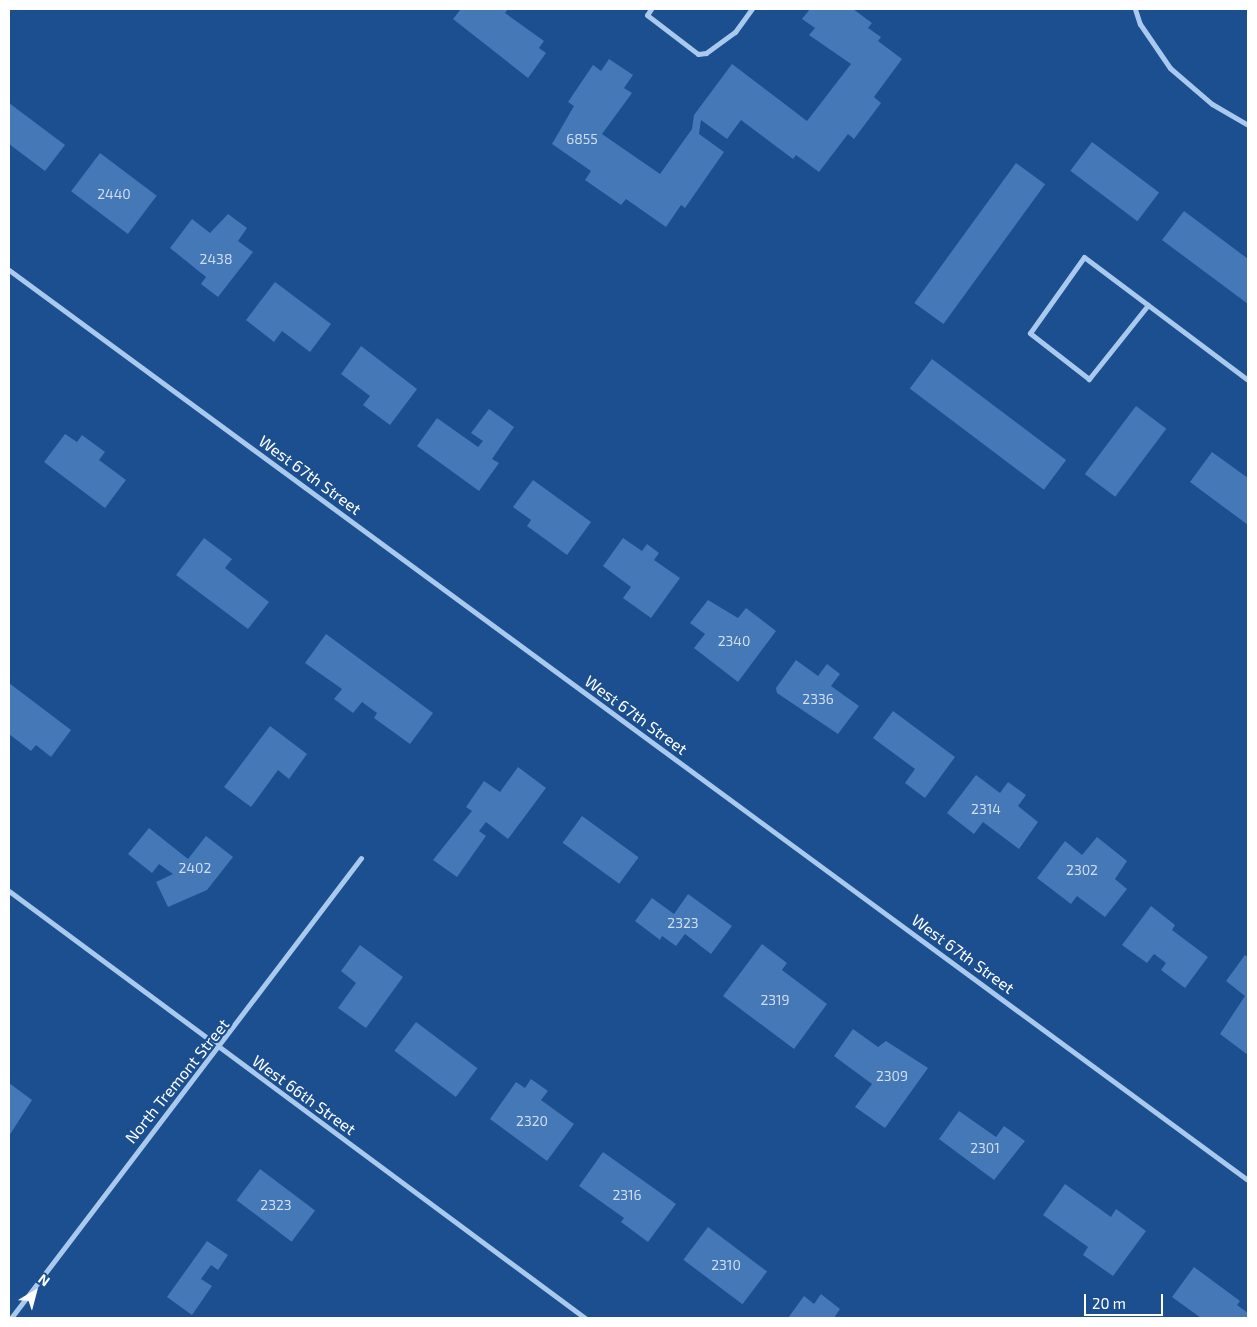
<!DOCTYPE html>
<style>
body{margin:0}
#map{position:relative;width:1257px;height:1327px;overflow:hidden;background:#1b4f8f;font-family:"Exo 2",sans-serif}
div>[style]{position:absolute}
.building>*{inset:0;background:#4478b7;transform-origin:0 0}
.minor>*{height:5px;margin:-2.5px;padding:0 2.5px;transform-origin:2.5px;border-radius:2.5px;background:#a9c9ee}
span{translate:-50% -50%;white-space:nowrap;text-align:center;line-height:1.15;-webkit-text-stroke:4.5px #1b4f8f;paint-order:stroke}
.number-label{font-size:14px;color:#d0dded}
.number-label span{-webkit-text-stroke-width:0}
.street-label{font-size:16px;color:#fff}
.frame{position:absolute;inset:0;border:10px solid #fff;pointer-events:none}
.north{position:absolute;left:10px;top:1267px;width:50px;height:50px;-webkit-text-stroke:4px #1b4f8f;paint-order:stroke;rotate:37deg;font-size:14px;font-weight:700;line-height:20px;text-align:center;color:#fff}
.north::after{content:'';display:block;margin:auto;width:18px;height:22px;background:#fff;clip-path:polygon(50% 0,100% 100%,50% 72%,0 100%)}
.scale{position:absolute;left:1084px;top:1294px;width:79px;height:22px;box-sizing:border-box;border:2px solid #fff;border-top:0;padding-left:6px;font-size:15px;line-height:18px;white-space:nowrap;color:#fff;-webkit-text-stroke:4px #1b4f8f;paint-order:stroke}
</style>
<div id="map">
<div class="building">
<i style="clip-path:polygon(461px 9px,508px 9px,505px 13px,544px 41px,539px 48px,546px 53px,528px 78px,453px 19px)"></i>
<i style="clip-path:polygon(810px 9px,853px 9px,872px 23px,868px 28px,881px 37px,878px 41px,902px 59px,874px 97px,881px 103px,854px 139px,848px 134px,819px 172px,796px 155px,793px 159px,741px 120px,727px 139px,701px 120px,699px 134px,724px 152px,685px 208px,681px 205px,666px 227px,626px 199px,621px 205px,585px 180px,591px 171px,552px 144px,574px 106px,568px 102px,593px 65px,601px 71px,609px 59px,633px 75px,624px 88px,632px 93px,602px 134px,660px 174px,692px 129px,694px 115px,732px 64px,807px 121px,851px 64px,809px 35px,815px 28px,802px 19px)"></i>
<i style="clip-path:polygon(9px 103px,65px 145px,45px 171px,9px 144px)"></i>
<i style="left:1092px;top:142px;width:84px;height:36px;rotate:37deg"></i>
<i style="left:100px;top:153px;width:71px;height:48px;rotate:37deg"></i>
<i style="left:1016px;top:163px;width:36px;height:173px;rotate:36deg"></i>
<i style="clip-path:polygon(1184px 211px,1248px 259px,1248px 304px,1162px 240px)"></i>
<i style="clip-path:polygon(228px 214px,247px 228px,238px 241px,253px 252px,218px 297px,201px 284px,206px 277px,170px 248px,192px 219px,210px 233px)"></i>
<i style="clip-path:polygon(275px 282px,331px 324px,310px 352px,282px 331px,274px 342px,246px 320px)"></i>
<i style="clip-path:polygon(361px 346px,417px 389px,390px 425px,363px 405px,370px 396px,341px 374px)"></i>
<i style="left:932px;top:359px;width:168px;height:37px;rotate:37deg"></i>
<i style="left:1136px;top:406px;width:38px;height:85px;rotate:37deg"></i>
<i style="clip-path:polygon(489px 409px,514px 427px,492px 459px,499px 463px,479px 491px,417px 446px,437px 418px,478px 447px,483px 441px,471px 433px)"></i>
<i style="clip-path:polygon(65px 434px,77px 442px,82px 435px,105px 452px,99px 460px,126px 480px,105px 508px,44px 462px)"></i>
<i style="clip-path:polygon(1212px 452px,1248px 478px,1248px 525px,1190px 482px)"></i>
<i style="clip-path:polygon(533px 480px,591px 522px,567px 555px,527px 526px,531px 520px,513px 507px)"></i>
<i style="clip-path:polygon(204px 538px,232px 559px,225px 568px,269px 602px,248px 629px,176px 575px)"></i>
<i style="clip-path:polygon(623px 538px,642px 551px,647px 544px,659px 553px,654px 560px,680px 578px,651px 618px,623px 598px,631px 587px,603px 566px)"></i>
<i style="clip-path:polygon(708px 600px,738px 618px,746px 608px,776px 631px,738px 682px,694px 648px,705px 634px,690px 623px)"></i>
<i style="clip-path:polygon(326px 634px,433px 713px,410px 744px,374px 718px,377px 713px,362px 702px,353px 713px,334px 699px,342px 689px,305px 663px)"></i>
<i style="clip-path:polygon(796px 660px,818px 676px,827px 664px,840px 674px,831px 686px,859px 706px,838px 734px,777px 693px,776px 688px)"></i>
<i style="clip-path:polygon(9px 683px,71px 730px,51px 757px,36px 745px,31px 751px,9px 734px)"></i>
<i style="clip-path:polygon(893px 711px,955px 757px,925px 798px,905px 783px,915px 769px,873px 738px)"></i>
<i style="clip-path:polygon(270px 726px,307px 754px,289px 779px,278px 770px,251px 807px,224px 787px)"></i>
<i style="clip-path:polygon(518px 767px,546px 788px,508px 839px,486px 822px,479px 831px,486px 836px,457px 877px,433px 860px,472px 811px,466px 807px,484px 781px,500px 792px)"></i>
<i style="clip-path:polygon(976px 775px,1000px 793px,1008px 782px,1026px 795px,1018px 806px,1038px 822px,1019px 849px,983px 822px,974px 834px,947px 813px)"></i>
<i style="left:582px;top:816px;width:70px;height:33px;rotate:36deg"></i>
<i style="clip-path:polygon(149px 828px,188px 859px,206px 836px,233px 857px,207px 890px,168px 907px,156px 882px,173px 874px,159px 864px,152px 873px,128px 854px)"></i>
<i style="clip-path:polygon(1097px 837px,1127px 861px,1115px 879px,1127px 889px,1105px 917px,1077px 896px,1071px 904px,1037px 878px,1065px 841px,1082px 855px)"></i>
<i style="clip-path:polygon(688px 894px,732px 926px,711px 954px,685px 934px,676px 946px,662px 936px,660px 940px,635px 921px,652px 898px,674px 914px)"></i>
<i style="clip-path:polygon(1151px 906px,1175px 925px,1172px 930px,1208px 957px,1185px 988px,1161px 970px,1166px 963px,1154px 954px,1147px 963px,1122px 945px)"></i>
<i style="clip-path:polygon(762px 944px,787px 963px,782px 970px,827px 1004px,794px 1049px,723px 996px)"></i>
<i style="clip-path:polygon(360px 945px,403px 977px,366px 1028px,338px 1008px,356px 983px,341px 971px)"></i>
<i style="clip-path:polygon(1245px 955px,1248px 957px,1248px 1055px,1220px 1034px,1245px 996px,1226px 981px)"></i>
<i style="left:416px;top:1022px;width:77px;height:36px;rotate:37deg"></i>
<i style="clip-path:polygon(853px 1029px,878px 1047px,886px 1041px,928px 1068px,885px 1128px,855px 1107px,872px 1084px,834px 1056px)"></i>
<i style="clip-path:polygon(531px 1079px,548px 1091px,541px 1100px,574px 1124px,547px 1161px,490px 1119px,516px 1082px,525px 1088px)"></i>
<i style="clip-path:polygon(9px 1083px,32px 1100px,9px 1136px)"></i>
<i style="clip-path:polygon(959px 1111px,996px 1137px,1004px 1126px,1025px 1141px,994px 1180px,939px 1139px)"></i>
<i style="clip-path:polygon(603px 1152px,676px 1204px,648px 1242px,621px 1222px,624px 1218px,579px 1186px)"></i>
<i style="left:260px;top:1169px;width:69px;height:39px;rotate:37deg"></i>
<i style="clip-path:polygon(1065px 1184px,1111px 1217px,1116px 1209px,1146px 1231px,1113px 1276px,1083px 1255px,1088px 1247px,1043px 1215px)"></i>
<i style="left:708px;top:1227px;width:74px;height:41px;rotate:37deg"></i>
<i style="clip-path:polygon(207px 1241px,228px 1255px,218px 1270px,211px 1265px,201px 1279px,212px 1286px,192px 1315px,167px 1297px)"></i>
<i style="clip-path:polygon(1194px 1267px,1240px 1301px,1237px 1305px,1248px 1313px,1248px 1318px,1201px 1318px,1172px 1297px)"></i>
<i style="clip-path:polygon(821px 1294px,840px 1309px,834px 1318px,788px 1318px,804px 1296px,814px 1304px)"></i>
</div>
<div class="minor">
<i style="left:651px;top:9px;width:7px;rotate:124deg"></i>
<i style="left:647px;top:15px;width:64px;rotate:37.4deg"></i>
<i style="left:698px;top:54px;width:8px;rotate:-7deg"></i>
<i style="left:706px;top:53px;width:36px;rotate:-36deg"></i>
<i style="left:735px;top:32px;width:29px;rotate:-54deg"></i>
<i style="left:1135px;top:9px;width:16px;rotate:72deg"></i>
<i style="left:1140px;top:24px;width:53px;rotate:55.7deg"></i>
<i style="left:1170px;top:68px;width:55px;rotate:40.6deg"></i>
<i style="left:1212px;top:104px;width:42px;rotate:30.3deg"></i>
<i style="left:9px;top:270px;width:1537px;rotate:36.3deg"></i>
<i style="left:1148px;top:305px;width:95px;rotate:128.6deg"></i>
<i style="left:1089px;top:379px;width:75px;rotate:-142.1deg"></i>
<i style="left:1030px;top:333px;width:93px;rotate:-54.6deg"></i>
<i style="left:1084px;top:257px;width:205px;rotate:36.9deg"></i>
<i style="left:9px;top:891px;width:717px;rotate:36.55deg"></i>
<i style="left:11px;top:1318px;width:578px;rotate:-52.73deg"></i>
</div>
<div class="number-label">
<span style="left:582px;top:139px">6855</span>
<span style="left:114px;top:194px">2440</span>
<span style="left:216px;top:259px">2438</span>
<span style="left:734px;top:641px">2340</span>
<span style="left:818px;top:699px">2336</span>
<span style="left:986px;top:809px">2314</span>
<span style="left:195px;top:868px">2402</span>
<span style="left:1082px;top:870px">2302</span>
<span style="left:683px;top:923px">2323</span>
<span style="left:775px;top:1000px">2319</span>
<span style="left:892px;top:1076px">2309</span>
<span style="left:532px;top:1121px">2320</span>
<span style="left:985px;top:1148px">2301</span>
<span style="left:627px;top:1195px">2316</span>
<span style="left:276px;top:1205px">2323</span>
<span style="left:726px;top:1265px">2310</span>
</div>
<div class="street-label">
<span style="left:310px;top:475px;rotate:36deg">West 67th Street</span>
<span style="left:636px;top:715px;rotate:36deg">West 67th Street</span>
<span style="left:963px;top:954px;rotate:36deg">West 67th Street</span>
<span style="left:177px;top:1081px;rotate:-51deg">North Tremont Street</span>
<span style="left:304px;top:1095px;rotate:36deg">West 66th Street</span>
</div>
<div class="frame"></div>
<div class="north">N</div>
<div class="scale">20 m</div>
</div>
